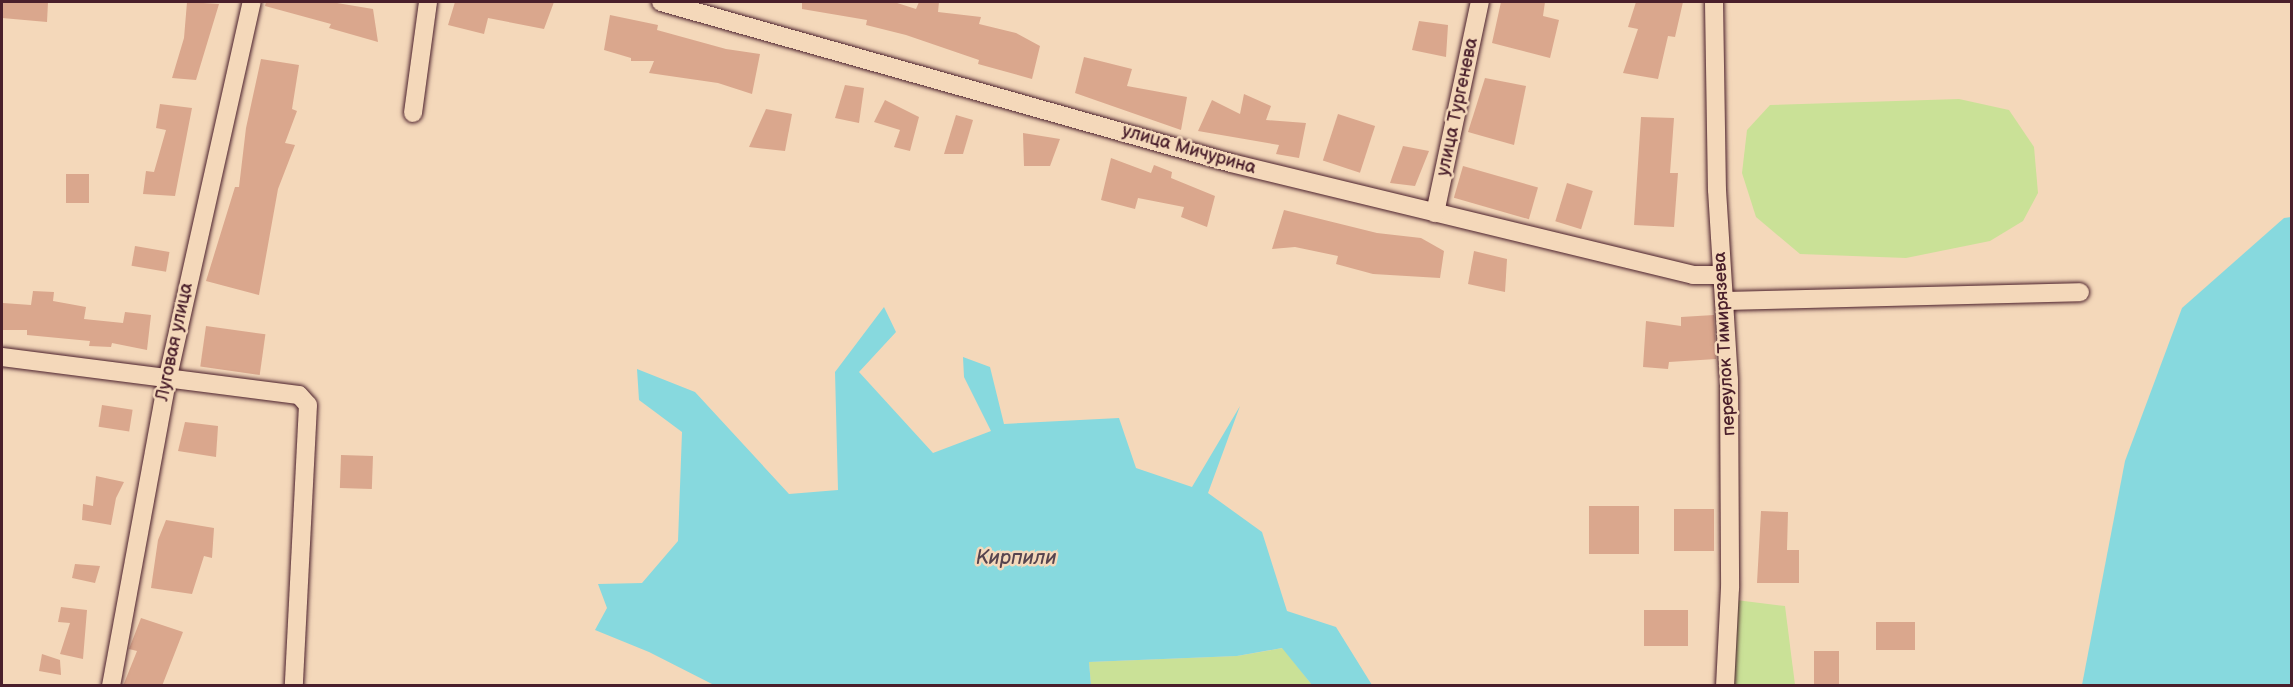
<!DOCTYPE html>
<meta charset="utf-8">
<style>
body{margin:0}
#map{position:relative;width:2293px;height:687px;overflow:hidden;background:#f4d8ba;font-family:"Balsamiq Sans",sans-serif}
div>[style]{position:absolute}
.green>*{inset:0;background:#cae197}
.water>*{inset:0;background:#87d9de}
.building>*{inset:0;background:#daa78d;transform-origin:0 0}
.roads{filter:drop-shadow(0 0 2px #4a1f2b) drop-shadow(0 0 2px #4a1f2b)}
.minor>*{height:18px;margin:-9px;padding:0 9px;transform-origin:9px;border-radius:9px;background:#f4d8ba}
span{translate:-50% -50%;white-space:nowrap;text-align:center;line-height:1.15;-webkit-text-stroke:5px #f4d8ba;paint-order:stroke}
.street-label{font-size:18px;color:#4a1f2b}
.water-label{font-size:20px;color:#56444f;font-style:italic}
.frame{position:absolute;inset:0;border:3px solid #4a1f2b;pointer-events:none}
</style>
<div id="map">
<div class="green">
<i style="clip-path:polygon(1959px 99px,2009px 110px,2034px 147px,2038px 193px,2023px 221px,1990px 241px,1906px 258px,1800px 254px,1756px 217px,1742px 173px,1747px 130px,1770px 105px)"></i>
<i style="clip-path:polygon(1736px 600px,1785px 606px,1795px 685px,1733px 686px)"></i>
<i style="clip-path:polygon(1283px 648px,1312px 685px,1091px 685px,1089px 662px,1237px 656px)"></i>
</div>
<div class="water">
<i style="clip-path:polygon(2291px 217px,2291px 685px,2082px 685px,2125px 461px,2182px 308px,2284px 218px)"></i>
<i style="clip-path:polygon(884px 307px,896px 332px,859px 372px,933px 453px,991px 431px,964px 377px,963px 357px,990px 367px,1004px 424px,1119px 418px,1136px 468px,1192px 487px,1240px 406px,1208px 493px,1262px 532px,1287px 611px,1336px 627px,1372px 685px,1312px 685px,1282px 648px,1237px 656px,1089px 662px,1091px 685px,714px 685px,649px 652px,595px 630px,607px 608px,598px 584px,642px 583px,678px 541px,682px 432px,639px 400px,637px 369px,695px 392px,789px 494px,838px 490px,835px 372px)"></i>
</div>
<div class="building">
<i style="clip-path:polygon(3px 2px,48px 2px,47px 22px,2px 18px)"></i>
<i style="clip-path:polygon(187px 2px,219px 4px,196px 80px,172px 78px,184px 38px)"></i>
<i style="clip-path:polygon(266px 2px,331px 2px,373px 9px,378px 42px,329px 28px,331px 24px,265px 6px)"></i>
<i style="clip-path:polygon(455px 2px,554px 2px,544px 29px,488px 18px,484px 34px,448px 25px)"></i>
<i style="clip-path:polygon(802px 2px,894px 2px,916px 9px,919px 2px,939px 2px,938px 12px,981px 17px,979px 24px,1016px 33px,1040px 46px,1032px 79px,978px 64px,979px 60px,906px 35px,866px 25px,867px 20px,802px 9px)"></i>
<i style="clip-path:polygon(1501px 2px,1545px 2px,1543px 16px,1559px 20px,1550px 58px,1492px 43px)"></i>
<i style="clip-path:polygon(1636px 2px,1683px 2px,1675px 37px,1668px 36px,1658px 79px,1623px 73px,1638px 29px,1628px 27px)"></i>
<i style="clip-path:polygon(610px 15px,658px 25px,657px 30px,726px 49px,760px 54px,752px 94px,718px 83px,649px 73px,654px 61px,631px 61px,631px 58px,604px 50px)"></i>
<i style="clip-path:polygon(1419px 21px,1448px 25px,1446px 57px,1412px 50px)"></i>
<i style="clip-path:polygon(1084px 57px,1132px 69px,1127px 86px,1187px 97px,1181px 130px,1075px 93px)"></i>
<i style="clip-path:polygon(261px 59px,299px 65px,292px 109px,297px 111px,285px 143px,295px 145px,278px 189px,259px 295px,206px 281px,235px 187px,239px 187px,246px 128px)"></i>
<i style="clip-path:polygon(1485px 78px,1526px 86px,1514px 145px,1468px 132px)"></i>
<i style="clip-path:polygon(845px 85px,864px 88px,859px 123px,835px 118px)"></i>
<i style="clip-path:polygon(1244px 94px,1271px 106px,1266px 120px,1306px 123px,1299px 158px,1276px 154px,1279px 145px,1198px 131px,1212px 100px,1240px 114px)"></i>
<i style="clip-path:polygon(885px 100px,919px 117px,910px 151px,894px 147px,900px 130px,874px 122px)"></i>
<i style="clip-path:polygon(160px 104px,192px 108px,175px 196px,143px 194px,146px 171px,154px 172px,166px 130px,156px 128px)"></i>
<i style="clip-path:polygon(766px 109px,792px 114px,785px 151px,749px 147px)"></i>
<i style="left:1338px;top:114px;width:39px;height:49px;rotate:18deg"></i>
<i style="clip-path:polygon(956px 115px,973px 120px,963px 154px,944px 154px)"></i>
<i style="clip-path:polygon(1641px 117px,1674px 118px,1670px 173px,1678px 173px,1674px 227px,1634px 225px)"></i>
<i style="clip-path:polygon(1023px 133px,1060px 139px,1050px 166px,1024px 166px)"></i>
<i style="clip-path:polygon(1403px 146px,1429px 151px,1415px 186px,1390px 183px)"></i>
<i style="clip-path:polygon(1111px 158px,1151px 173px,1154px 165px,1172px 172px,1171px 178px,1215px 196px,1207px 227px,1181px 217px,1184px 207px,1138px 198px,1135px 209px,1101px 200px)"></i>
<i style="left:1463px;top:166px;width:78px;height:33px;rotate:16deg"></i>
<i style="left:89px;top:174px;width:29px;height:23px;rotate:90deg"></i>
<i style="left:1567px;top:183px;width:27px;height:40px;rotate:17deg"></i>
<i style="clip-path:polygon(1284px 210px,1377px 233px,1421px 238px,1444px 251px,1440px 278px,1373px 274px,1336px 264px,1338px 256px,1295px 247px,1272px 249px)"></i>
<i style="left:135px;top:246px;width:35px;height:20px;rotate:10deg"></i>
<i style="clip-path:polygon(1474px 251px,1507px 259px,1505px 292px,1468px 284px)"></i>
<i style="clip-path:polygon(33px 291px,54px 292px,53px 301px,86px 307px,84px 319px,123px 323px,125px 312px,151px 315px,147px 350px,112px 343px,111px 347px,89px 346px,90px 341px,27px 335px,27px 330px,2px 330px,3px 303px,31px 305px)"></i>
<i style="clip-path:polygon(1714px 315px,1716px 359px,1669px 362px,1668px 369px,1643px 367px,1646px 321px,1681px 326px,1681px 317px)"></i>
<i style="left:206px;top:326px;width:60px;height:41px;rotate:8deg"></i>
<i style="left:102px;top:405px;width:31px;height:22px;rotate:9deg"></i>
<i style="clip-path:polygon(185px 422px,218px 426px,216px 457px,178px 451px)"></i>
<i style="left:341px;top:455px;width:32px;height:33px;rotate:2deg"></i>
<i style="clip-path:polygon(96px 476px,124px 482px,116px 498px,111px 525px,82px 520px,83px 504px,93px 506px)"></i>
<i style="left:1589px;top:506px;width:50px;height:48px"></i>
<i style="left:1674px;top:509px;width:40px;height:42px"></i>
<i style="clip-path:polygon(1761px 511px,1788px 512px,1787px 550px,1799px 550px,1799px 583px,1757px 583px)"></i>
<i style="clip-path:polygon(166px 520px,214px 528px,212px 558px,204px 556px,192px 594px,151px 588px,158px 540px)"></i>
<i style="clip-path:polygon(75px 564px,100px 566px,95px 583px,72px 578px)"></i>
<i style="clip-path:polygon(61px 607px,87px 610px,83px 659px,60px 654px,70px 623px,58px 622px)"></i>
<i style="left:1644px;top:610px;width:44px;height:36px"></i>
<i style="clip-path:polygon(141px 618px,183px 632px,162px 686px,123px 686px,137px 651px,129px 649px)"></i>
<i style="left:1876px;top:622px;width:39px;height:28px"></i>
<i style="left:1814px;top:651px;width:25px;height:35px"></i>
<i style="clip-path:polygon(42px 654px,60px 660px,61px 675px,39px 671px)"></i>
</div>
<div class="roads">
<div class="minor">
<i style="left:661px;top:2px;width:592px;rotate:15.77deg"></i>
<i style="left:1231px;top:163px;width:475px;rotate:13.6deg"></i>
<i style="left:1693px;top:275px;width:29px"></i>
<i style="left:1714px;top:2px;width:188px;rotate:89.1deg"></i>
<i style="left:1717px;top:190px;width:189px;rotate:86.4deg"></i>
<i style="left:1729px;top:379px;width:209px;rotate:89.7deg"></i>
<i style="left:1730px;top:588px;width:98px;rotate:92.9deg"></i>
<i style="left:413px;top:113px;width:112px;rotate:-82.3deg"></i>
<i style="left:1435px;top:213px;width:216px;rotate:-78deg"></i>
<i style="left:1724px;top:301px;width:356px;rotate:-1.4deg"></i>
<i style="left:2px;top:357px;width:299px;rotate:7.3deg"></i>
<i style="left:299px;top:395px;width:13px;rotate:48deg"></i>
<i style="left:308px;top:405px;width:281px;rotate:92.9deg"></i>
<i style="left:111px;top:686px;width:310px;rotate:-79.6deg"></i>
<i style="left:167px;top:381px;width:388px;rotate:-77.4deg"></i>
</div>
</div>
<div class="street-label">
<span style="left:1458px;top:107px;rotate:-78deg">улица Тургенева</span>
<span style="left:1189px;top:150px;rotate:16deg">улица Мичурина</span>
<span style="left:175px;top:342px;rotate:-78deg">Луговая улица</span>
<span style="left:1725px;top:344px;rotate:-93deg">переулок Тимирязева</span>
</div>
<div class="water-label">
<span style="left:1016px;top:558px">Кирпили</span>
</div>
<div class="frame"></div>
</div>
